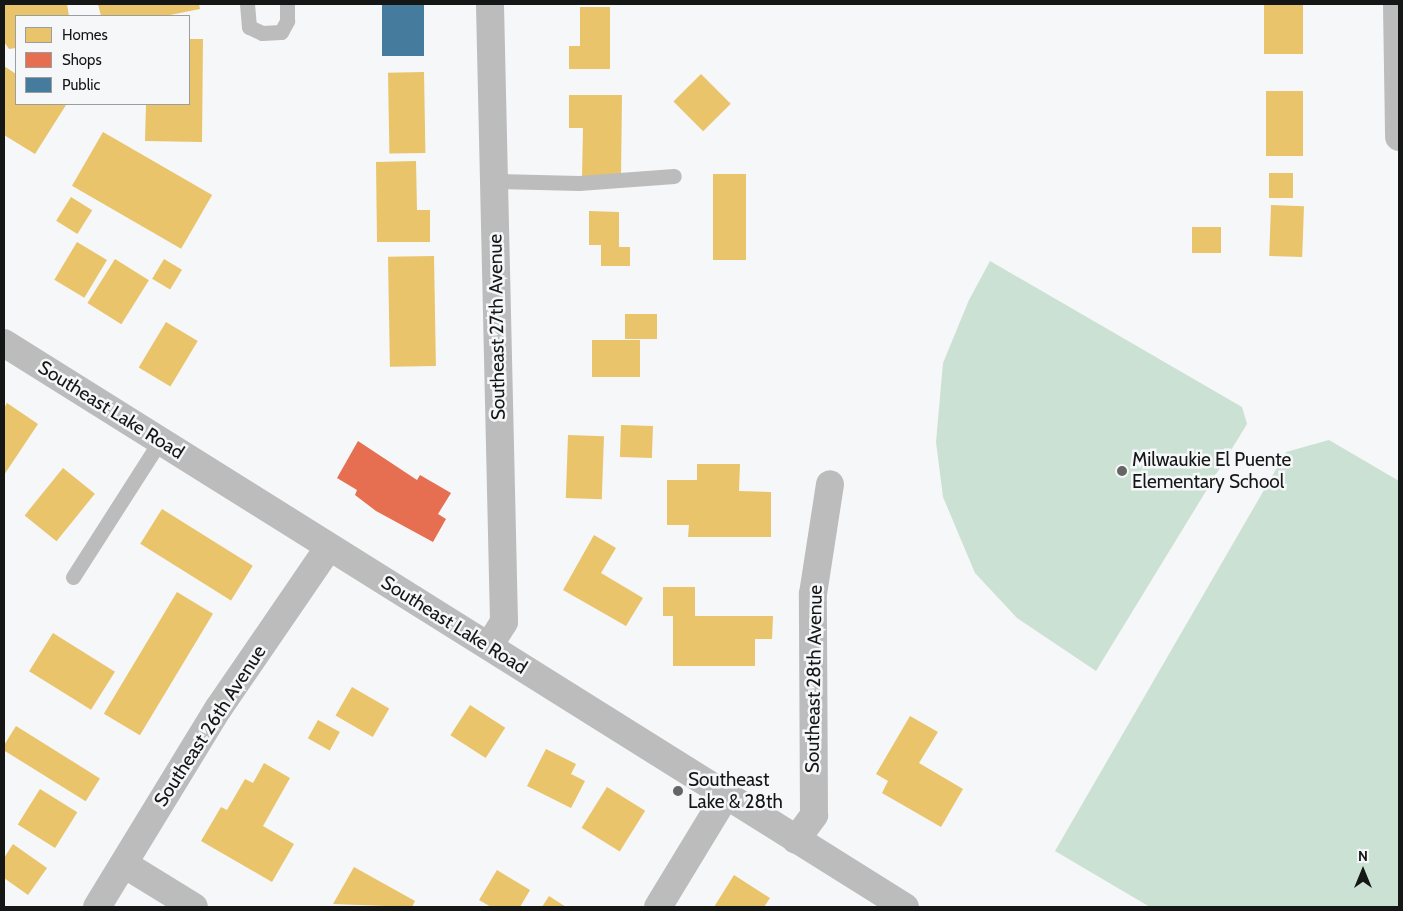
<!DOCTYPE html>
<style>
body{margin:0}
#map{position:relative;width:1403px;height:911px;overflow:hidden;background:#f6f7f8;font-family:Cabin,sans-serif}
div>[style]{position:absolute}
.green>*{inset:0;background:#cbe1d3}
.homes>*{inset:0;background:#e9c46a;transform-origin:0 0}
.shops>*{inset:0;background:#e76f51}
.public>*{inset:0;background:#457b9d;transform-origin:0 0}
.service>*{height:15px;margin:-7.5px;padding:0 7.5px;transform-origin:7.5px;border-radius:7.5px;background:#bcbcbc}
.minor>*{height:28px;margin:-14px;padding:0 14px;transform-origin:14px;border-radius:14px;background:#bcbcbc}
.tertiary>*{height:28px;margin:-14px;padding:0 14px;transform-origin:14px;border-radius:14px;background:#bcbcbc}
.dots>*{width:14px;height:14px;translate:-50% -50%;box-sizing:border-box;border:2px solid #f5f7f9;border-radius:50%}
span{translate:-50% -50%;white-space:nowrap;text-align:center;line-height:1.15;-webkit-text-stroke:5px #f5f7f9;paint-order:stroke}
.street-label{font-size:19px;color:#151616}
.poi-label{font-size:19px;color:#151616}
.left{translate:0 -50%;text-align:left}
.frame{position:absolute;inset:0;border:5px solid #151616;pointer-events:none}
.legend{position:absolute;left:15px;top:15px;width:175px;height:90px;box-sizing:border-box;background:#f5f7f9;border:1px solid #9b9d9e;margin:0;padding:6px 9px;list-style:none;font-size:15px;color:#151616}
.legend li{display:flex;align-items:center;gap:10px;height:25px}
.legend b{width:25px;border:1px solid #9b9d9e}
.north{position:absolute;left:1338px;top:846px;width:50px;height:50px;-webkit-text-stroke:4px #f5f7f9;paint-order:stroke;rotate:0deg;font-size:14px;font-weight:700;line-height:20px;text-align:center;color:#151616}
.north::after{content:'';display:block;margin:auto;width:18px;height:22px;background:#151616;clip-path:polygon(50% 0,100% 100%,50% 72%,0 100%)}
</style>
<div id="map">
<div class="green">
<i style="clip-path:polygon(990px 261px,1242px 407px,1247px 424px,1096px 671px,1017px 618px,975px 573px,943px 497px,936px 442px,943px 363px,969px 300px)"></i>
<i style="clip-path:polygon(1329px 440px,1399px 481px,1399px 907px,1150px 907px,1055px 851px,1286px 452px)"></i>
</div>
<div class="homes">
<i style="clip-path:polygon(4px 4px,67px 4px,69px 16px,16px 16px,16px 48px,9px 49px,4px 42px)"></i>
<i style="clip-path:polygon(98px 4px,199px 4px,200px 9px,165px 16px,101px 16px)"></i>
<i style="left:1264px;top:4px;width:39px;height:50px"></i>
<i style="clip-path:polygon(580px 7px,610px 7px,610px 69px,569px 69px,569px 46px,580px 46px)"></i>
<i style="clip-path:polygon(189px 39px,203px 39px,202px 142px,145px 141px,146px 104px,189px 104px)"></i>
<i style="clip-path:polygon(4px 66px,16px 74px,16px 104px,66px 105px,35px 154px,4px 135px)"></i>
<i style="left:424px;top:72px;width:81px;height:36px;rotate:89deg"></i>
<i style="left:701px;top:74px;width:42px;height:39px;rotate:45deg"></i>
<i style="left:1266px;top:91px;width:37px;height:65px"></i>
<i style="clip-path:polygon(569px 95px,622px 95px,621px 177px,582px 177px,583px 128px,569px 128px)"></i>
<i style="left:103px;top:132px;width:126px;height:62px;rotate:30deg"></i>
<i style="clip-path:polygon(416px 161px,417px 210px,430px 210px,430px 242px,377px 242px,376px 162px)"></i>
<i style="left:1269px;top:173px;width:24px;height:25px"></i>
<i style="left:713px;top:174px;width:33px;height:86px"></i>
<i style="left:71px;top:197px;width:25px;height:28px;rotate:32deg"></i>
<i style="left:1271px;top:205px;width:33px;height:51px;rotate:2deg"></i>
<i style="clip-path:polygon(589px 211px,619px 212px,619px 247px,630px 247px,630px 266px,601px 266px,601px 245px,589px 245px)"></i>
<i style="left:1192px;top:227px;width:29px;height:26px"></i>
<i style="left:77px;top:242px;width:35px;height:44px;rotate:31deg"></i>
<i style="left:434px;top:256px;width:110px;height:46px;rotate:89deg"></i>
<i style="left:115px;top:259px;width:40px;height:52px;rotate:32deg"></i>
<i style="left:164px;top:259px;width:21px;height:23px;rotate:31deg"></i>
<i style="left:625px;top:314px;width:32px;height:25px"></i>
<i style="left:166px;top:322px;width:37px;height:53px;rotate:31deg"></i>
<i style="left:592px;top:340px;width:48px;height:37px"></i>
<i style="clip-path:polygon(7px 403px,38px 424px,4px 475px,4px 408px)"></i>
<i style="left:621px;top:425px;width:32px;height:32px;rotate:2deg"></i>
<i style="left:568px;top:435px;width:36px;height:63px;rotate:2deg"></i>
<i style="clip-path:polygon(697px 464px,740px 464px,739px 491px,771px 492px,771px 537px,688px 537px,689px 525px,667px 525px,667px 480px,697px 480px)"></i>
<i style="left:63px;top:468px;width:41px;height:61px;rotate:39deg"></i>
<i style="left:162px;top:509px;width:107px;height:41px;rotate:32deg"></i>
<i style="clip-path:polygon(594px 535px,616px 548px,601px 573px,643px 598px,626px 626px,563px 590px)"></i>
<i style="clip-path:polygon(663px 587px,695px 587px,695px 616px,773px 616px,772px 639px,755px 639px,755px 666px,673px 666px,673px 616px,663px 616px)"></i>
<i style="left:177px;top:592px;width:42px;height:142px;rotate:31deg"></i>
<i style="left:53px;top:633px;width:73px;height:45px;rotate:32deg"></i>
<i style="left:352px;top:687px;width:43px;height:33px;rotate:30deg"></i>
<i style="left:470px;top:705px;width:42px;height:36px;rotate:33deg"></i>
<i style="clip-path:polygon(910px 716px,938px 732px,919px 763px,963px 789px,941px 827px,882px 793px,888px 781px,876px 774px)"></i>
<i style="left:318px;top:720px;width:25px;height:21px;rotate:29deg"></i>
<i style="left:16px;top:726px;width:99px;height:27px;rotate:32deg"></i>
<i style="clip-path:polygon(546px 749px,576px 764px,571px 774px,585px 781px,571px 808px,527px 786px)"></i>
<i style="clip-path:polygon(264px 763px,290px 778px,263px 826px,294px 844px,272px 882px,201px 841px,221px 807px,227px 810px,245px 779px,253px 783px)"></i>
<i style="left:607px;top:787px;width:45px;height:48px;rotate:32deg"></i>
<i style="left:40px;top:789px;width:44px;height:42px;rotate:32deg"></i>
<i style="clip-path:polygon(13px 844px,47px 868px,28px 895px,4px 878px,4px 858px)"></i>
<i style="clip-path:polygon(354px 867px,415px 901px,412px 907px,333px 904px)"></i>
<i style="clip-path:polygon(497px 870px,530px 890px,520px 907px,491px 907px,479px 900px)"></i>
<i style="clip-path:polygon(734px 875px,770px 898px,764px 907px,714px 907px)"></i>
<i style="clip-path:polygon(549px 896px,566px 907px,542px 907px)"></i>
</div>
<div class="shops">
<i style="clip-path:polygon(358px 441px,417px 480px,420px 475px,451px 493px,438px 514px,446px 519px,433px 542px,376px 511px,355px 495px,357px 490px,337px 478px)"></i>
</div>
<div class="public">
<i style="left:382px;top:4px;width:42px;height:52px"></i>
</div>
<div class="service">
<i style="left:247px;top:4px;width:23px;rotate:85deg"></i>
<i style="left:249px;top:27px;width:14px;rotate:25deg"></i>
<i style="left:262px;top:33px;width:19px;rotate:-3deg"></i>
<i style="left:281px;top:32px;width:13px;rotate:-61deg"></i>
<i style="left:287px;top:21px;width:17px;rotate:-90deg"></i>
<i style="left:494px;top:181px;width:85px;rotate:1.3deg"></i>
<i style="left:579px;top:183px;width:95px;rotate:-4.2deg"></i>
<i style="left:73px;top:577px;width:161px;rotate:-57.4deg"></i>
</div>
<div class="minor">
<i style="left:1397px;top:4px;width:133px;rotate:89.1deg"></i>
<i style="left:796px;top:840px;width:31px;rotate:-54deg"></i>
<i style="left:814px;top:815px;width:221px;rotate:-90.3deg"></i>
<i style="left:813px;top:594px;width:111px;rotate:-81.2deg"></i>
<i style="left:124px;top:864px;width:82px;rotate:31.6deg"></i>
<i style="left:97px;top:907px;width:232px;rotate:-58.6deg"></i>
<i style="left:218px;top:709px;width:196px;rotate:-55.6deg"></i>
<i style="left:658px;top:907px;width:131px;rotate:-58.7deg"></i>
</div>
<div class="tertiary">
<i style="left:4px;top:343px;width:1063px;rotate:32.05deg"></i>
<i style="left:489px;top:646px;width:28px;rotate:-58deg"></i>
<i style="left:504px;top:622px;width:618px;rotate:-91.3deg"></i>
</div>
<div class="dots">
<i style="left:1122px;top:471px;background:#646565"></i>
<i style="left:678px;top:791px;background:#646565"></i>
</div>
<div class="street-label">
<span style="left:497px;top:327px;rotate:-91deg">Southeast 27th Avenue</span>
<span style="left:111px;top:410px;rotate:32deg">Southeast Lake Road</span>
<span style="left:454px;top:625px;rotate:32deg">Southeast Lake Road</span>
<span style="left:814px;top:679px;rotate:-89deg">Southeast 28th Avenue</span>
<span style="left:210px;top:726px;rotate:-57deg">Southeast 26th Avenue</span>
</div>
<div class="poi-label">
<span class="left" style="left:1132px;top:471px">Milwaukie El Puente<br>Elementary School</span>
<span class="left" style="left:688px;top:791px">Southeast<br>Lake &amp; 28th</span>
</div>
<div class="frame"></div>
<ul class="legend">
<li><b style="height:14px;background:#e9c46a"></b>Homes</li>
<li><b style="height:14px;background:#e76f51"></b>Shops</li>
<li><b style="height:14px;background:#457b9d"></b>Public</li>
</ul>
<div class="north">N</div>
</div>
